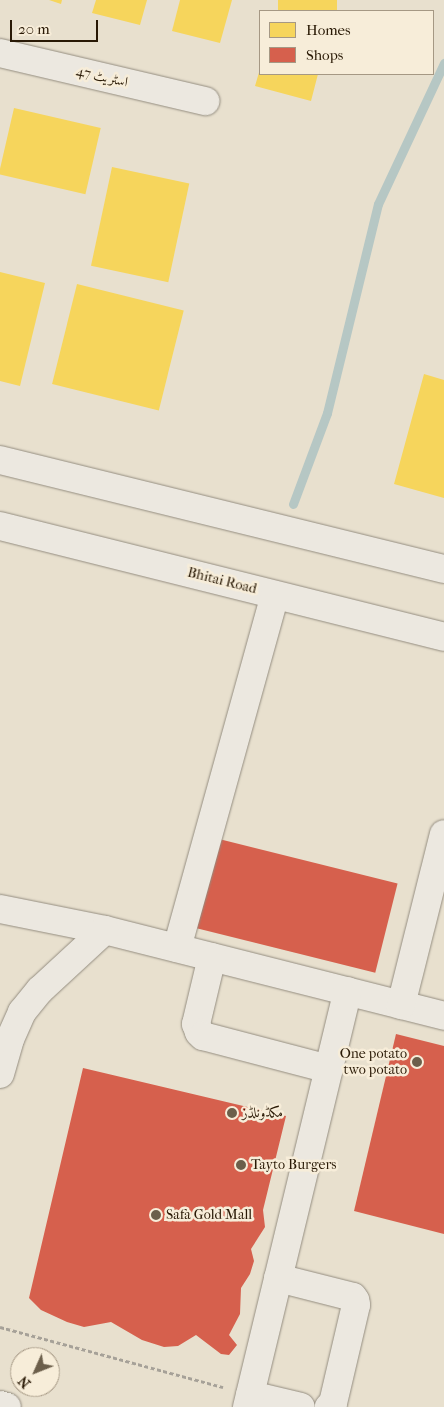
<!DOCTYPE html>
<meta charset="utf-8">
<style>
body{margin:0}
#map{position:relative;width:444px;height:1407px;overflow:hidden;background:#e8e0ce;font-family:"IM FELL French Canon",Amiri,serif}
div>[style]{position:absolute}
.homes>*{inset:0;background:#f6d55c;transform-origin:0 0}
.shops>*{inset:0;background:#d6604d;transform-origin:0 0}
.stream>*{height:9px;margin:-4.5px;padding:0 4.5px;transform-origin:4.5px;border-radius:4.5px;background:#b6c7c4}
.path>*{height:3px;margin-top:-1.5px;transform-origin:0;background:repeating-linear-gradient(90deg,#a6a198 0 4px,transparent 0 6.5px)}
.roads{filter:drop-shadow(0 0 1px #948d80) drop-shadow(0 0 1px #948d80)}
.minor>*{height:28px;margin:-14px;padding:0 14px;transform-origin:14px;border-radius:14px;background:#ece8e0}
.dots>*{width:14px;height:14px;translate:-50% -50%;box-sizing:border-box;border:2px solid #f7edd9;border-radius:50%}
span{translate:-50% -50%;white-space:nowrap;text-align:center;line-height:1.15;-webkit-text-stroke:5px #f7edd9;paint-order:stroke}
.street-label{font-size:14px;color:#291905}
.poi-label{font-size:14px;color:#291905}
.right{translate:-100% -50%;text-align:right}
.left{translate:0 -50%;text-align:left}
.legend{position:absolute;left:259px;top:10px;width:175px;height:65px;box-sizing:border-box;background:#f7edd9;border:1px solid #a59884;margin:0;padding:6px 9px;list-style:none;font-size:15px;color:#291905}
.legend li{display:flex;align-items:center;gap:10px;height:25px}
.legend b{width:25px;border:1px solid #a59884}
.north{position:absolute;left:10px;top:1347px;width:50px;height:50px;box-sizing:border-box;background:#f7edd9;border:1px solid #a59884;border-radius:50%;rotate:226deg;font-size:14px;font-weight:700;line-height:20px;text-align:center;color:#291905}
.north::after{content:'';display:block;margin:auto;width:18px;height:22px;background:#6c5f4b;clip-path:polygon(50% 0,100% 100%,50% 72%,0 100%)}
.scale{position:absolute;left:10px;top:20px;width:88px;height:22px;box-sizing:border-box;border:2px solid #291905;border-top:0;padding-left:6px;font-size:15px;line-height:18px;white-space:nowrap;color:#291905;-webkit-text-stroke:4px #f7edd9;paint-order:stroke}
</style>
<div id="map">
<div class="homes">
<i style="clip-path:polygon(49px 0,62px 0,61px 4px)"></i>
<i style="clip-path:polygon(96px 0,147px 0,140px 25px,92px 13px)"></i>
<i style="clip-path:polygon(180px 0,232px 0,220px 43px,172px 31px)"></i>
<i style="left:278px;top:0;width:59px;height:11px"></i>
<i style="clip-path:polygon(260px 69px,260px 74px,318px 74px,311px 101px,255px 86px)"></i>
<i style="left:14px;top:108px;width:89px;height:68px;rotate:13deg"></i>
<i style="left:112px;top:167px;width:79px;height:101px;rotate:12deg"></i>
<i style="clip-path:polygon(0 272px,45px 283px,20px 386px,0 381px)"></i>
<i style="left:77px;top:284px;width:110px;height:103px;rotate:14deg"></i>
<i style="clip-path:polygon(424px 374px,444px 380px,444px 498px,394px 484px)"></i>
</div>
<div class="shops">
<i style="left:219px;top:839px;width:184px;height:92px;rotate:14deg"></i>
<i style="clip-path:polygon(396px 1034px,444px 1046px,444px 1234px,354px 1211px)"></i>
<i style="clip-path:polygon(83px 1068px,286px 1116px,263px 1210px,265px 1227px,251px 1249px,254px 1261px,250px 1274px,241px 1288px,240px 1314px,229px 1335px,237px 1345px,229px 1355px,221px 1354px,196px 1335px,178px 1346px,164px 1347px,142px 1340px,111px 1322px,84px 1327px,67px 1322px,41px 1310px,29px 1298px)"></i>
</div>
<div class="stream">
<i style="left:293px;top:504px;width:97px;rotate:-69.5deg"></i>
<i style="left:327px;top:413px;width:215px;rotate:-76.3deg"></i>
<i style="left:378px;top:204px;width:156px;rotate:-64.9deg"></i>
</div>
<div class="path">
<i style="left:0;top:1327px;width:231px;rotate:15.1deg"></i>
</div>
<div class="roads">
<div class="minor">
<i style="left:0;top:53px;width:211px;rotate:13.2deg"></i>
<i style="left:0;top:460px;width:457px;rotate:13.8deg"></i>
<i style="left:0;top:526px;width:458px;rotate:14deg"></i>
<i style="left:0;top:909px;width:107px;rotate:11.3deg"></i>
<i style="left:105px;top:930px;width:350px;rotate:14.2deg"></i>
<i style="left:177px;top:948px;width:366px;rotate:-74.5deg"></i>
<i style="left:212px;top:957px;width:69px;rotate:103.4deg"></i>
<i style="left:196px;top:1024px;width:9px;rotate:69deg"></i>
<i style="left:199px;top:1032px;width:6px;rotate:45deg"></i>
<i style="left:203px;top:1036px;width:130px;rotate:14.7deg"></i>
<i style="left:401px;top:1005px;width:176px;rotate:-75.9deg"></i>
<i style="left:0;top:1074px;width:36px;rotate:-74deg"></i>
<i style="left:10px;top:1039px;width:30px;rotate:-66deg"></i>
<i style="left:22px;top:1012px;width:28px;rotate:-51deg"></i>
<i style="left:40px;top:990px;width:88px;rotate:-42.7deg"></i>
<i style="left:278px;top:1278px;width:77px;rotate:14.2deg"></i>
<i style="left:353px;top:1297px;width:4px;rotate:56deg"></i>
<i style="left:355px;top:1300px;width:5px;rotate:79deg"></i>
<i style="left:356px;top:1305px;width:101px;rotate:103.2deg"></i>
<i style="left:333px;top:1403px;width:6px;rotate:135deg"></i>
<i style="left:250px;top:1395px;width:52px;rotate:13.2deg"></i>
<i style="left:0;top:1405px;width:7px;rotate:16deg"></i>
<i style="left:247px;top:1407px;width:428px;rotate:-76.4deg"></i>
</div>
</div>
<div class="dots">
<i style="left:417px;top:1062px;background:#6c5f4b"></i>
<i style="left:232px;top:1113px;background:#6c5f4b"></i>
<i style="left:241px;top:1165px;background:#6c5f4b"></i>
<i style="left:156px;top:1215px;background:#6c5f4b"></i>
</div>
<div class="street-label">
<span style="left:102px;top:77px;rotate:13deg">اسٹریٹ 47</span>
<span style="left:222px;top:581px;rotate:14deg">Bhitai Road</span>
</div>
<div class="poi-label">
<span class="right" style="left:407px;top:1062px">One potato<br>two potato</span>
<span class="left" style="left:242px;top:1113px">مکڈونلڈز</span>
<span class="left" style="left:251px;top:1165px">Tayto Burgers</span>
<span class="left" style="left:166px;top:1215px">Safa Gold Mall</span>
</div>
<ul class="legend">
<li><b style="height:14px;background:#f6d55c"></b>Homes</li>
<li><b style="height:14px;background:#d6604d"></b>Shops</li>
</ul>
<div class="north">N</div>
<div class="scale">20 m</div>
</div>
